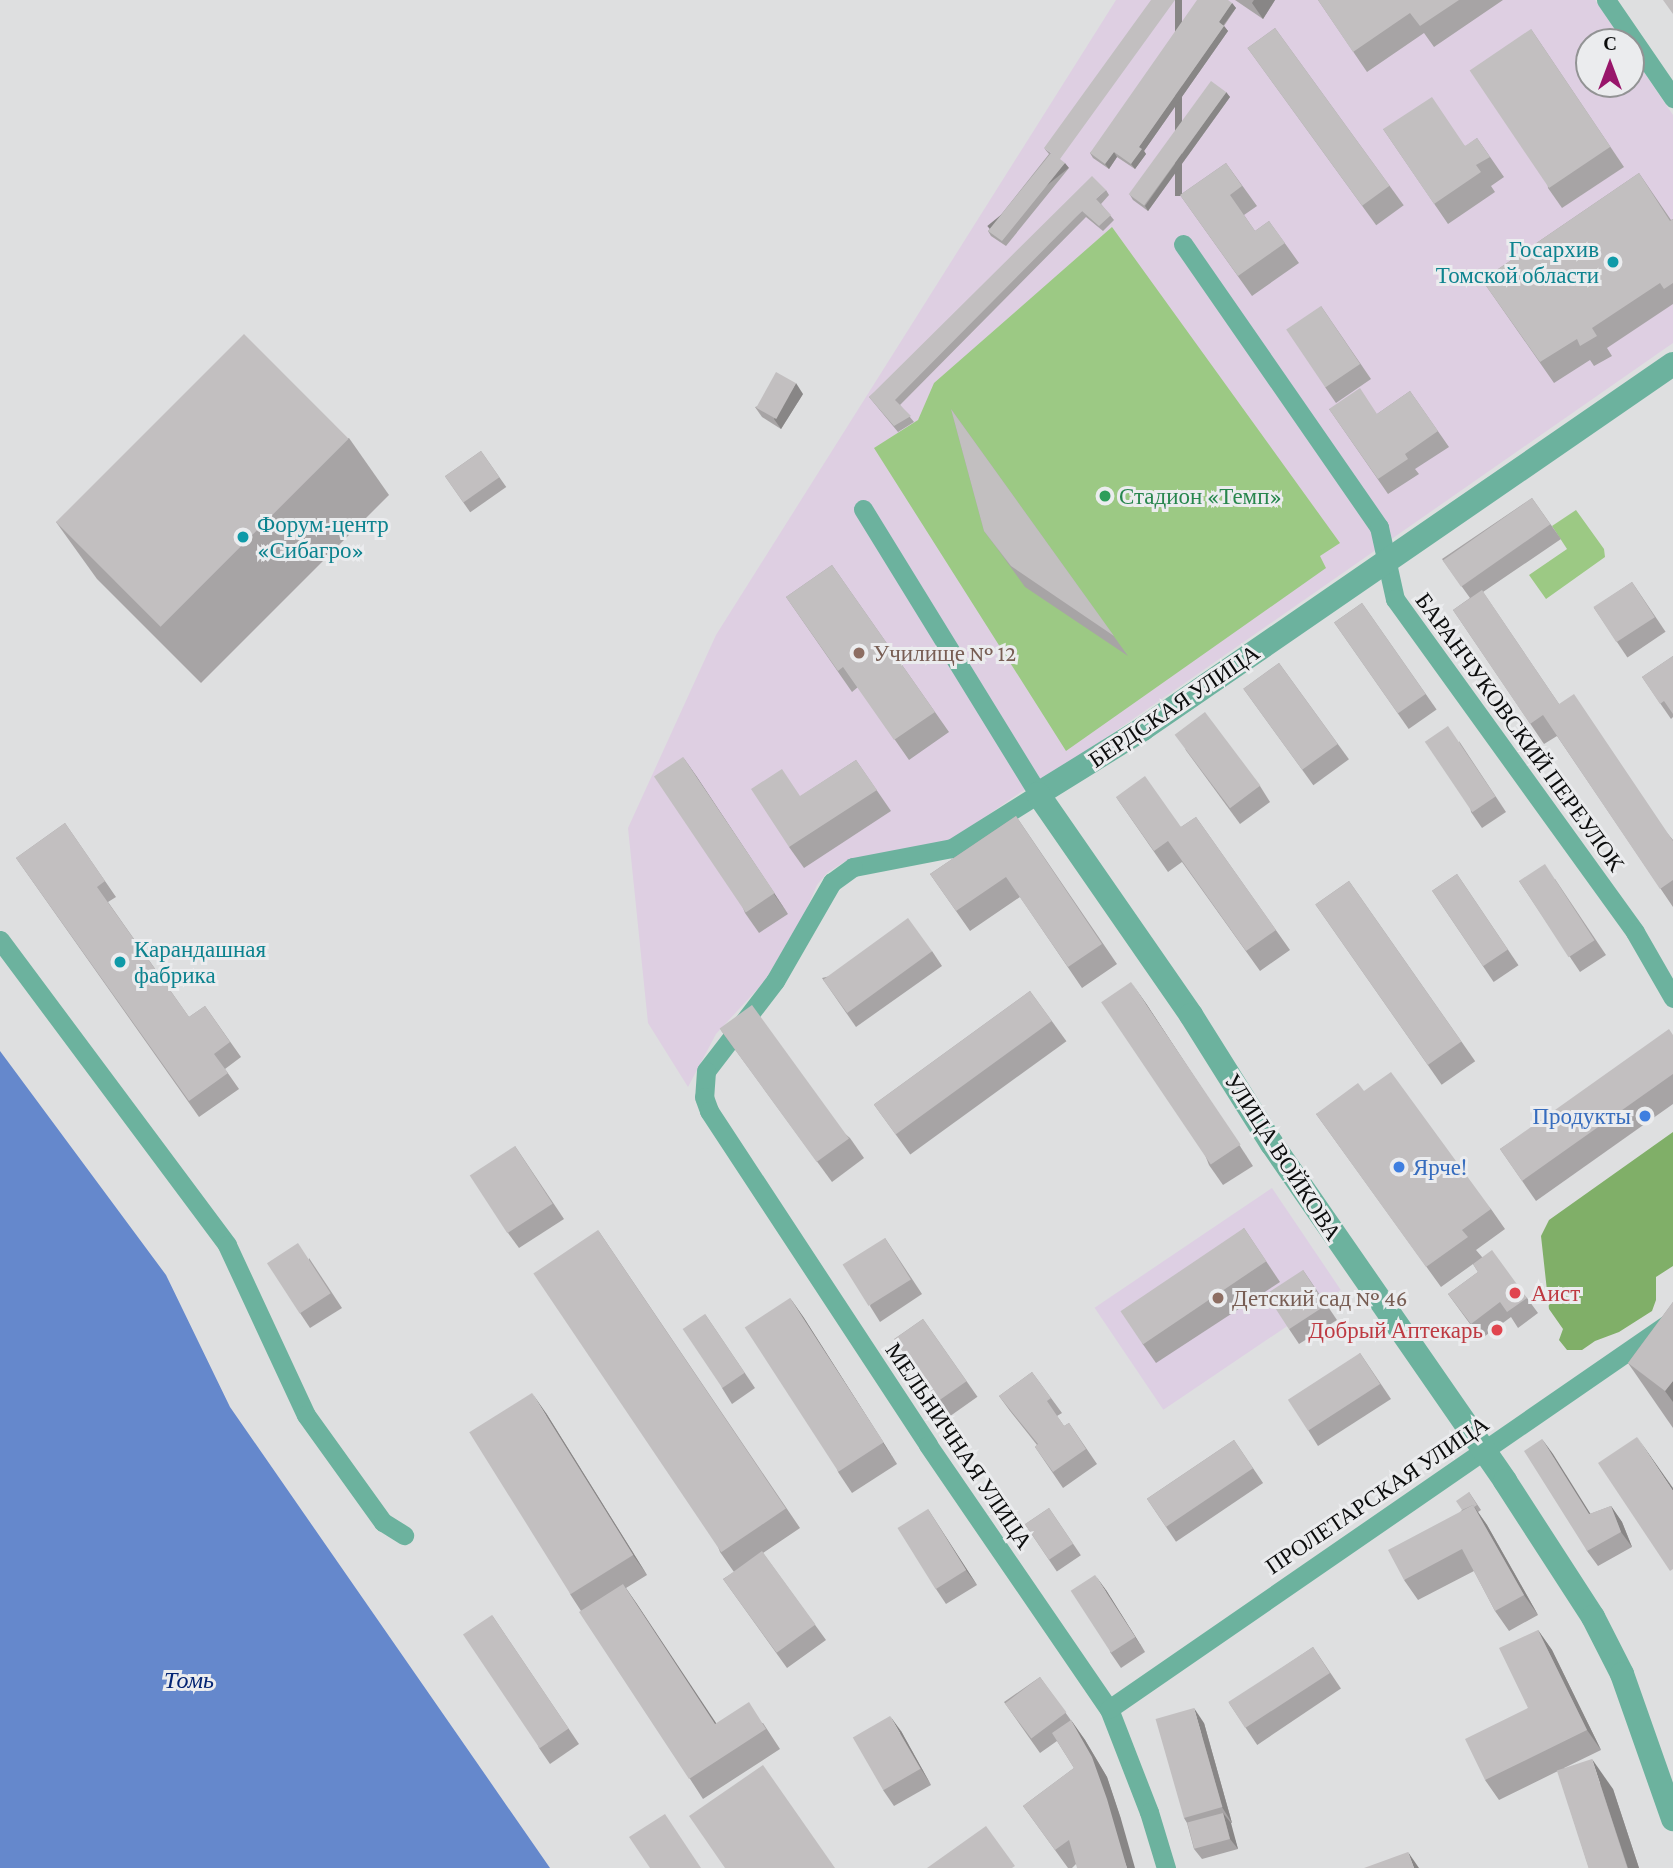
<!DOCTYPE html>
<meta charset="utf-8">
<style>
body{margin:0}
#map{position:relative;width:1673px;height:1868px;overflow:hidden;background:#dedfe0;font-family:"Crimson Pro",serif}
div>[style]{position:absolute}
.commercial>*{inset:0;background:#decfe2}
.education>*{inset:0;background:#ddcfe3;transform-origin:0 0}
.green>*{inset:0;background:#9cc984}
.forest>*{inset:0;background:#80af68}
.water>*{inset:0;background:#6588cc}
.minor>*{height:19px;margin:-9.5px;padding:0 9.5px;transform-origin:9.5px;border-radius:9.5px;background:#6cb29e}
.tertiary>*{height:24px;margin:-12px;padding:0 12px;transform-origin:12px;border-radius:12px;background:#6cb29e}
.wall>*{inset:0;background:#a7a4a5;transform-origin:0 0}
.shaded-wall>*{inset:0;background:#888686;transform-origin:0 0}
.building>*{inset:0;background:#c2bfc0;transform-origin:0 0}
.dots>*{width:19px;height:19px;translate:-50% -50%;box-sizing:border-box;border:4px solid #ebecee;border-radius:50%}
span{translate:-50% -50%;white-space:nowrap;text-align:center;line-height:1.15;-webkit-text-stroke:6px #ebecee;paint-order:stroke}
.culture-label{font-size:23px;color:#0d838f}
.right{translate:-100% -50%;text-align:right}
.left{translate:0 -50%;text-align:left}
.leisure-label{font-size:23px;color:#27864d}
.education-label{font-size:23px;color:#785e54}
.street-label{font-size:23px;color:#0c0d0d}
.shop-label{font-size:23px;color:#366cbe}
.health-label{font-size:23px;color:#be3a42}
.water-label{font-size:24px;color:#032473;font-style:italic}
.north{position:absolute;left:1575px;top:28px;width:70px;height:70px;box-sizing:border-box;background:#ebecee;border:2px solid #929394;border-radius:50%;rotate:0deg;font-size:19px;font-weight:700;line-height:28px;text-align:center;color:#0c0d0d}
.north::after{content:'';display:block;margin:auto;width:24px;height:32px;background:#98156a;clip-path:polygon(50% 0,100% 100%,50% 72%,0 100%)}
</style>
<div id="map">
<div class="commercial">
<i style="clip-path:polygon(1116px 0,1595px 0,1623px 42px,1589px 42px,1589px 84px,1631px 84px,1631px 53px,1673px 115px,1673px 343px,1044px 781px,1021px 792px,949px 842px,844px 862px,827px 873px,817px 885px,804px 915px,764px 982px,716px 1034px,688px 1087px,648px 1023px,628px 828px,716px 635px)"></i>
</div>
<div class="education">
<i style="left:1272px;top:1188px;width:123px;height:214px;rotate:56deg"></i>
</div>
<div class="green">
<i style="clip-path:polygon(1112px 227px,1340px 543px,1320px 556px,1326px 568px,1066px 751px,874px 448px,918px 420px,934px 383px)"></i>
<i style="clip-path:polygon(1576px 510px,1604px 549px,1605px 557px,1546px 599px,1529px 575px,1567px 549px,1552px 526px)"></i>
</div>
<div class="forest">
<i style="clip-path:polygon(1673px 1132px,1673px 1266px,1656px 1277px,1656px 1300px,1652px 1311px,1619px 1332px,1595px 1341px,1582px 1350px,1567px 1350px,1559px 1340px,1563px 1329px,1549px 1309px,1541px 1236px,1549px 1220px)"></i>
</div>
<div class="water">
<i style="clip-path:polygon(0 1051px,166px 1275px,230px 1407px,550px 1868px,0 1868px)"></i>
</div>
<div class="minor">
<i style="left:1606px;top:0;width:119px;rotate:55.6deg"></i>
<i style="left:1183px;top:244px;width:344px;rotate:55.3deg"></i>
<i style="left:1379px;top:527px;width:74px;rotate:77.5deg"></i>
<i style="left:1395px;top:599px;width:410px;rotate:54.2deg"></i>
<i style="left:1635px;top:932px;width:76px;rotate:60.1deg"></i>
<i style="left:863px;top:509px;width:334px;rotate:58.4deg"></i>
<i style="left:1038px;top:794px;width:102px;rotate:147.9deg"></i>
<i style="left:952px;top:848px;width:101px;rotate:169.1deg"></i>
<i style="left:853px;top:867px;width:26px;rotate:144deg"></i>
<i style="left:832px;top:882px;width:114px;rotate:119.9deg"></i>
<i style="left:775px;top:981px;width:113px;rotate:127.5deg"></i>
<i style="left:706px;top:1071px;width:26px;rotate:94deg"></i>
<i style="left:704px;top:1097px;width:15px;rotate:70deg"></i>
<i style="left:709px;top:1111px;width:399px;rotate:56.7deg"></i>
<i style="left:928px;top:1445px;width:320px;rotate:55.6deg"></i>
<i style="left:1109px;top:1709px;width:110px;rotate:68.8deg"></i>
<i style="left:1149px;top:1812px;width:59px;rotate:73.1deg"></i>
<i style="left:0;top:940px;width:380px;rotate:53.3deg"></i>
<i style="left:227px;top:1245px;width:187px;rotate:65.1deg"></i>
<i style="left:306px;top:1415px;width:132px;rotate:54.3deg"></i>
<i style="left:383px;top:1522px;width:25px;rotate:32deg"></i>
<i style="left:1109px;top:1709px;width:685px;rotate:-34.59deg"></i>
</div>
<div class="tertiary">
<i style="left:1673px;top:364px;width:644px;rotate:145.45deg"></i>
<i style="left:1143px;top:729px;width:123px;rotate:148.2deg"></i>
<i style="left:1038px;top:794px;width:269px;rotate:55.3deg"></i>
<i style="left:1191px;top:1015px;width:152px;rotate:57.9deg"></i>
<i style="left:1272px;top:1144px;width:410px;rotate:55.3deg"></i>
<i style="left:1505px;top:1481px;width:162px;rotate:57.1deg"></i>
<i style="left:1593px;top:1617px;width:64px;rotate:63deg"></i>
<i style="left:1622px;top:1674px;width:154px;rotate:70.6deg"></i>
</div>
<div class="wall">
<i style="clip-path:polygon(1235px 0,1275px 0,1263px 19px)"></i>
<i style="clip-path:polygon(1318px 0,1503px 0,1434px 47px,1424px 33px,1367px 72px)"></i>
<i style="clip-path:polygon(1232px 3px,1236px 8px,1224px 26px,1228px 31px,1144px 151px,1146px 154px,1135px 169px,1117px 157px,1109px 169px,1093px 158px,1090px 153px)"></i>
<i style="left:1275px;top:28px;width:219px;height:34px;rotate:54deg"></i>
<i style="clip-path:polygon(1531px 29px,1624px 167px,1562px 208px,1548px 188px)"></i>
<i style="clip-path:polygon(1226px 92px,1230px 97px,1148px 211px,1133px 200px,1130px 195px)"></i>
<i style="clip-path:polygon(1383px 129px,1466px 146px,1477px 138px,1504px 177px,1491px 186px,1495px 192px,1448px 224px)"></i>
<i style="clip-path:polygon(1044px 148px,1064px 163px,1069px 168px,1006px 246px,991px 236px,988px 231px,1049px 154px)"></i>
<i style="clip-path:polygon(1226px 163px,1257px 206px,1244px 215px,1255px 231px,1269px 221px,1299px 263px,1252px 296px,1180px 195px)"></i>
<i style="clip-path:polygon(1639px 173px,1671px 220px,1673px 219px,1673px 304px,1607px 348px,1612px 356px,1594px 366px,1590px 360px,1554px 383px,1482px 280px)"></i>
<i style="clip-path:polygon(1106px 190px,1109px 195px,1101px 204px,1114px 220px,1103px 231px,1086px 217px,900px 405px,914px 422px,898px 432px,869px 397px)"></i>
<i style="clip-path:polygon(1321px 306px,1371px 379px,1336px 403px,1325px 387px)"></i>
<i style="clip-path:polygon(1410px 391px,1449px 447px,1415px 469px,1419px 474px,1388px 494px,1329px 409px,1377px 414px)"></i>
<i style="clip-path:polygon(803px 394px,781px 429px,762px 417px,755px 407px)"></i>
<i style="clip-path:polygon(951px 409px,1128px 656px,1025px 587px,999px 551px,984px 531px)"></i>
<i style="clip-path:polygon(349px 438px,389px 495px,201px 683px,97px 579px,56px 522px)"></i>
<i style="left:481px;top:451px;width:44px;height:44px;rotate:55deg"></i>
<i style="clip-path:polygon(1532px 498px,1561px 539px,1483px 592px,1559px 704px,1673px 840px,1673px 907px,1557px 736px,1544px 744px,1453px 610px,1470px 598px,1442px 559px)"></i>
<i style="clip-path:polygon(832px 565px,949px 732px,909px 760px,858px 687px,852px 692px,786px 597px)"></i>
<i style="left:1632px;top:582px;width:60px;height:46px;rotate:56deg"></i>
<i style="left:1362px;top:603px;width:130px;height:34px;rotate:55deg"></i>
<i style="clip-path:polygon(1673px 656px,1673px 717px,1671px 719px,1642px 677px)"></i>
<i style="left:1279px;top:663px;width:119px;height:44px;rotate:54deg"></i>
<i style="clip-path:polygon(1459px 741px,1506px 812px,1482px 828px,1471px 812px)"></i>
<i style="clip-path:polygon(1185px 749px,1260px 786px,1270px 802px,1240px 824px)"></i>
<i style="clip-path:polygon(683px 757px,788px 914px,759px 933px,745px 913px)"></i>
<i style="clip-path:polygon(856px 760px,891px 811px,804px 868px,789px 847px,801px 796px)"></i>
<i style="clip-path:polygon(1116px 797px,1181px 827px,1196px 817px,1290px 950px,1260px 971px,1182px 862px,1168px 872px)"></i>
<i style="clip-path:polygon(1016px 816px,1117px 964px,1082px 988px,1020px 897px,970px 931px,930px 874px)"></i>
<i style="clip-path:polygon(65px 823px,116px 897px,108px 902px,189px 1017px,205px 1006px,241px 1057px,225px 1069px,239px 1089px,199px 1117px,16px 858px)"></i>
<i style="left:1457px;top:874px;width:110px;height:30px;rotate:56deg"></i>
<i style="clip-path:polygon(1555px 879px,1606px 955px,1580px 972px,1519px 881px)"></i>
<i style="left:1349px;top:881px;width:220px;height:41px;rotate:55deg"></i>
<i style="clip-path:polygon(932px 951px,942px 966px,856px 1027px,822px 978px)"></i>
<i style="left:1030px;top:991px;width:62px;height:193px;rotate:54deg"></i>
<i style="clip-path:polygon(1145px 1002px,1253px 1166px,1223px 1185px,1209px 1165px)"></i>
<i style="clip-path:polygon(720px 1029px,850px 1138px,864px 1158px,832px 1182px)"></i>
<i style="clip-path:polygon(1673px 1035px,1673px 1104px,1536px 1201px,1500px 1149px)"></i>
<i style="clip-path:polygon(1364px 1091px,1491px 1209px,1505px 1229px,1476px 1250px,1482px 1257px,1527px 1298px,1538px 1313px,1518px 1328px,1511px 1317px,1481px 1339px,1448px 1294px,1478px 1272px,1473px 1264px,1441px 1287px,1316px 1114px)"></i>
<i style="clip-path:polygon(515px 1146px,564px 1219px,519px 1248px,508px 1233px)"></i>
<i style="clip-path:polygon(1244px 1228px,1280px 1282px,1156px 1363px,1142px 1343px)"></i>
<i style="clip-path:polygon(598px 1230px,800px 1528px,763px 1553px,826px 1640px,787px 1668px,723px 1579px,734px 1572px,720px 1552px)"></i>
<i style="clip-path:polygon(885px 1238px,922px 1294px,880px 1322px,870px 1306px)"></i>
<i style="clip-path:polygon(309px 1258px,342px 1308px,310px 1328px,300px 1313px)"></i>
<i style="clip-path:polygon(1303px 1270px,1337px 1320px,1299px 1344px,1289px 1329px)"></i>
<i style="clip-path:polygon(790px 1298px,804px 1318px,897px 1464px,852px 1493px,838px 1472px)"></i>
<i style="clip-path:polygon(1673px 1302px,1673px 1428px,1628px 1363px)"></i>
<i style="clip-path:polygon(705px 1314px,755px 1388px,732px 1404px,722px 1388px)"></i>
<i style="left:923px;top:1319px;width:95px;height:35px;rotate:55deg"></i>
<i style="clip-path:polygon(1360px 1353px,1391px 1399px,1318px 1446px,1308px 1430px)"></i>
<i style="clip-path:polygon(1032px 1372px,1062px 1413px,1057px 1416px,1064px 1426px,1069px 1423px,1097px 1464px,1063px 1488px,1035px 1447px,1037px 1445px,1010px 1411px,999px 1396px)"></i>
<i style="clip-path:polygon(546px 1413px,647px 1575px,626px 1588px,716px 1724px,763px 1723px,780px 1749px,703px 1799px,570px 1594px)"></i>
<i style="clip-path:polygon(1542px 1439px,1590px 1514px,1611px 1506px,1622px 1522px,1632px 1547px,1598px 1566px,1587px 1551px)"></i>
<i style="left:1234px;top:1440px;width:52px;height:105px;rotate:56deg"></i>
<i style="clip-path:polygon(1469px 1492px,1481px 1510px,1478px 1512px,1487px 1525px,1538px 1615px,1509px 1631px,1495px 1611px,1474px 1571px,1418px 1600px,1404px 1580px,1462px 1510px)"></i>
<i style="left:1049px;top:1508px;width:57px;height:29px;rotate:56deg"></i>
<i style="clip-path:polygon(928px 1509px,977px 1585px,946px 1604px,936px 1589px)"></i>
<i style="clip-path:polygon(1106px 1590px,1145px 1652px,1121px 1668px,1110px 1652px)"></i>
<i style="clip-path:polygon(492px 1615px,579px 1744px,550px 1764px,539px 1748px)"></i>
<i style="clip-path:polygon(1538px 1630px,1552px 1650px,1601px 1750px,1564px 1768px,1613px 1789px,1639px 1868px,1589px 1868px,1558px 1771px,1499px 1800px,1485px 1780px,1528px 1708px)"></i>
<i style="left:1313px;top:1647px;width:50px;height:101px;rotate:56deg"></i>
<i style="clip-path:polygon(1040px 1677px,1085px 1740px,1107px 1777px,1121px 1819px,1072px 1868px,1068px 1868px,1023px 1806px,1074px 1768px,1057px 1741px,1040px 1753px,1004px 1702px)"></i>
<i style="clip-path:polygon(1204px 1723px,1232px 1823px,1230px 1823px,1238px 1849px,1202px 1859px,1194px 1849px,1187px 1823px,1184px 1818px)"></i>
<i style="clip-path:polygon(901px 1731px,931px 1785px,894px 1806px,883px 1790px)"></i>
</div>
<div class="shaded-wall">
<i style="left:1175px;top:0;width:7px;height:196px"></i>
<i style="clip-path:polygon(1254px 0,1275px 0,1263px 19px,1252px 3px)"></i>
<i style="clip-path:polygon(1232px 3px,1236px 8px,1222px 27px,1219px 22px)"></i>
<i style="clip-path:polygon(1224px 26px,1228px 31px,1144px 151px,1146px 154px,1135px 169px,1131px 164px,1139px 147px)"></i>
<i style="clip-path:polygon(1226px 92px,1230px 97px,1148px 211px,1145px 206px)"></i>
<i style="clip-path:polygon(1114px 152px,1117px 157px,1109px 169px,1105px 164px)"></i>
<i style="left:1065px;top:163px;width:6px;height:100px;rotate:51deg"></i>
<i style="clip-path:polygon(796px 383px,803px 394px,781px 429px,774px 419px)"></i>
<i style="clip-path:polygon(683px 757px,697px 777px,788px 914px,774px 894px)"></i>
<i style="clip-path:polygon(1131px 982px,1145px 1002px,1253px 1166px,1239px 1145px)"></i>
<i style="clip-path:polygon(790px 1298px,804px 1318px,897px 1464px,883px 1443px)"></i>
<i style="clip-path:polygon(1673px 1381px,1673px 1402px,1665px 1391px)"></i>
<i style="clip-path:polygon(532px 1393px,546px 1413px,647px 1575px,633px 1555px)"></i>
<i style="clip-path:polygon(1637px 1437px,1673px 1488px,1673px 1491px)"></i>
<i style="clip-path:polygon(1542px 1439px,1553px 1454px,1600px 1529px,1589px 1514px)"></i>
<i style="clip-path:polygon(1473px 1505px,1487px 1525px,1538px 1615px,1524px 1595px)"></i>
<i style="clip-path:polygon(1611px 1506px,1622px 1522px,1632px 1547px,1621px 1532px)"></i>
<i style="clip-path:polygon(928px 1509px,938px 1525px,977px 1585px,966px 1570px)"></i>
<i style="clip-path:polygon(1095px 1575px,1106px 1590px,1145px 1652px,1135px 1637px)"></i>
<i style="clip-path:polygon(623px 1584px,637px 1604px,730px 1744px,715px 1724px)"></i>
<i style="clip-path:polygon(1538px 1630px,1552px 1650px,1601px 1750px,1587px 1730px)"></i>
<i style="clip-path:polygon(1194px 1708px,1204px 1723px,1232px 1823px,1222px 1807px)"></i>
<i style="clip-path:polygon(890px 1716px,901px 1731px,931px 1785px,921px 1769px)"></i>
<i style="clip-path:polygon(1071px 1720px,1085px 1740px,1107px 1777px,1121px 1819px,1135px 1868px,1127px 1868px)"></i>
<i style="clip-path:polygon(1592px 1759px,1613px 1789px,1639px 1868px,1628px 1868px)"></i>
<i style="clip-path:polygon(1223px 1813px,1231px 1823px,1238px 1849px,1230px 1839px)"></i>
<i style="clip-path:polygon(1408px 1852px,1419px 1868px,1414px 1868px)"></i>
</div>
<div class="building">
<i style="clip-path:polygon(1151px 0,1175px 0,1060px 159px,1065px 163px,1002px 241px,988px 231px,1051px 153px,1044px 148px)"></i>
<i style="clip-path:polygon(1197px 0,1228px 0,1232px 3px,1219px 22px,1224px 26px,1139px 147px,1142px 149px,1131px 164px,1114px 152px,1105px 164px,1090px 153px)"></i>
<i style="clip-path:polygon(1318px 0,1459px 0,1420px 26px,1410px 13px,1353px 52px)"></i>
<i style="clip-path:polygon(1663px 0,1673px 0,1673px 14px)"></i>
<i style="left:1275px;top:28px;width:195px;height:34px;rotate:54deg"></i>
<i style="left:1531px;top:29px;width:142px;height:74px;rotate:56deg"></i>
<i style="left:1211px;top:81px;width:19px;height:140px;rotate:36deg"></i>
<i style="clip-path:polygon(1432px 97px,1465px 146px,1477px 138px,1490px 157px,1476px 165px,1481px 172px,1434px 204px,1383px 129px)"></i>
<i style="clip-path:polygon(1226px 163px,1242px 186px,1230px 195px,1255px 231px,1269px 221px,1285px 243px,1238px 276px,1180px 195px)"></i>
<i style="clip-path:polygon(1639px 173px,1670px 221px,1673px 219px,1673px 283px,1664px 289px,1660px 283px,1592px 328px,1597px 336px,1580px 346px,1577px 339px,1540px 362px,1482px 280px)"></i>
<i style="clip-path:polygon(1092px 176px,1106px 190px,1096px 199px,1111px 215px,1099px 226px,1082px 211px,895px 400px,911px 416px,894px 426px,869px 397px)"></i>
<i style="left:1321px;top:306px;width:70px;height:42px;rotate:56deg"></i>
<i style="left:244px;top:334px;width:148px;height:266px;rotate:45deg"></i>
<i style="left:776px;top:372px;width:23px;height:41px;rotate:29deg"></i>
<i style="clip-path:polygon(1360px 388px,1377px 414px,1410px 391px,1438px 431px,1405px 454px,1408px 459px,1378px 479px,1329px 409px)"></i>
<i style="clip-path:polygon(951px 409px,1114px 636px,1011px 566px,984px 531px)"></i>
<i style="left:481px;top:451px;width:32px;height:44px;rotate:55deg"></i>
<i style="left:1532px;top:498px;width:32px;height:109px;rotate:55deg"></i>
<i style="clip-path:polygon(832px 565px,935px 712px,894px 740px,843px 667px,838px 671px,786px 597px)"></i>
<i style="left:1632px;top:582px;width:42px;height:46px;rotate:57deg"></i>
<i style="clip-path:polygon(1482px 590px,1559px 704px,1574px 694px,1673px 841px,1673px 880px,1660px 889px,1543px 715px,1530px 724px,1453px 610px)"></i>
<i style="left:1362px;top:603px;width:111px;height:34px;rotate:55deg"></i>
<i style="clip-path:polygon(1673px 656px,1673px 714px,1664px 701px,1660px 704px,1642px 677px)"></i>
<i style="left:1279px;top:663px;width:100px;height:44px;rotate:54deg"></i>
<i style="left:1205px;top:712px;width:92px;height:38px;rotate:53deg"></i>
<i style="left:1448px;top:726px;width:85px;height:28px;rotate:56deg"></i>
<i style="left:683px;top:757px;width:164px;height:35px;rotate:56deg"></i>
<i style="clip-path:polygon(856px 760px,877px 790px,789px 847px,751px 789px,782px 769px,800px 796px)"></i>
<i style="clip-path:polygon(1145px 776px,1181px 827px,1196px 817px,1276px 930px,1246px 951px,1168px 841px,1154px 851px,1116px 797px)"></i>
<i style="clip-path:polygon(1016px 816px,1102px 944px,1068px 967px,1006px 877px,956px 911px,930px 874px)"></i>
<i style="clip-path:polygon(65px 823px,105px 881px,97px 887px,189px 1017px,205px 1006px,230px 1042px,214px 1054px,228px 1073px,189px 1101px,16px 858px)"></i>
<i style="left:1545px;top:864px;width:91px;height:31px;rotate:57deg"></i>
<i style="left:1457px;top:874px;width:91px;height:30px;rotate:56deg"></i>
<i style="left:1349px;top:881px;width:196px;height:41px;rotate:55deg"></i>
<i style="left:908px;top:918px;width:41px;height:105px;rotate:54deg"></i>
<i style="left:1131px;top:982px;width:196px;height:36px;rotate:56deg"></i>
<i style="left:1030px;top:991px;width:37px;height:193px;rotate:54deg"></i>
<i style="left:752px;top:1005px;width:165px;height:40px;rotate:54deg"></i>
<i style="clip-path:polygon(1669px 1029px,1673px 1035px,1673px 1074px,1522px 1181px,1500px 1149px)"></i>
<i style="clip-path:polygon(1391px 1072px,1491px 1209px,1462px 1230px,1468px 1237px,1426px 1267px,1316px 1114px,1358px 1083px,1364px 1091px)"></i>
<i style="left:515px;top:1146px;width:69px;height:54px;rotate:57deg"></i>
<i style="left:1244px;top:1228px;width:40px;height:149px;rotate:56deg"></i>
<i style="left:598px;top:1230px;width:336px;height:78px;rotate:56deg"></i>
<i style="left:885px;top:1238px;width:49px;height:50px;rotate:58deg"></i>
<i style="left:298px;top:1243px;width:60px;height:37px;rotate:57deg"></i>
<i style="clip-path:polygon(1492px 1250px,1527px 1298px,1507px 1312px,1500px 1302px,1471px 1324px,1448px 1294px,1478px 1272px,1473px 1264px)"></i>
<i style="left:1303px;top:1270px;width:42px;height:44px;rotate:57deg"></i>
<i style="left:790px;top:1298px;width:172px;height:54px;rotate:57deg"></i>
<i style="clip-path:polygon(1673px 1302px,1673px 1381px,1665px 1391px,1628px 1363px)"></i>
<i style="left:705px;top:1314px;width:71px;height:27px;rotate:56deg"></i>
<i style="left:923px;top:1319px;width:76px;height:35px;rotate:55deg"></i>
<i style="left:1360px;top:1353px;width:37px;height:86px;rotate:57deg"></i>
<i style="clip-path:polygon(1032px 1372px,1051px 1398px,1047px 1401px,1064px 1426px,1069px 1423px,1086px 1449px,1053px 1472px,1035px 1447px,1038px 1444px,999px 1396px)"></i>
<i style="left:532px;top:1393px;width:191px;height:74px;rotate:58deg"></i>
<i style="clip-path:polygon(1637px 1437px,1673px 1491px,1673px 1569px,1670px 1571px,1598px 1463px)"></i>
<i style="clip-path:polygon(1542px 1439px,1589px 1514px,1611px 1506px,1621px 1532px,1587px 1551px,1524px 1451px)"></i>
<i style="left:1234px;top:1440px;width:34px;height:105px;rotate:56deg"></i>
<i style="clip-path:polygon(1469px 1492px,1477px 1505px,1474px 1507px,1473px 1505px,1462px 1510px,1456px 1501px)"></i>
<i style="clip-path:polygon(1473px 1505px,1524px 1595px,1495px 1611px,1462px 1549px,1404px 1580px,1388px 1550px)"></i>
<i style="left:1049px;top:1508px;width:43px;height:29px;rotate:56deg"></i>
<i style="left:928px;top:1509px;width:72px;height:36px;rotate:58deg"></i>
<i style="left:762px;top:1551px;width:91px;height:48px;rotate:54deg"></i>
<i style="left:1095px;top:1575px;width:74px;height:29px;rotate:57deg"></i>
<i style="clip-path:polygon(623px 1584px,715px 1724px,749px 1702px,766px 1729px,689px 1779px,579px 1612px)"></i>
<i style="left:492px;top:1615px;width:137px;height:35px;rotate:56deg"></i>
<i style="clip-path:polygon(1538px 1630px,1587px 1730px,1485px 1780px,1465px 1739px,1528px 1708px,1499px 1648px)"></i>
<i style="left:1313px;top:1647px;width:31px;height:101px;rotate:57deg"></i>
<i style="left:1040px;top:1677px;width:44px;height:44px;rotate:53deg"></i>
<i style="left:1194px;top:1708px;width:103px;height:40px;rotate:74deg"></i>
<i style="left:890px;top:1716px;width:61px;height:43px;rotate:60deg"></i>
<i style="clip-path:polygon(1071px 1720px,1092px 1757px,1107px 1799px,1127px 1868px,1077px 1868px,1069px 1840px,1055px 1850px,1023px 1806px,1074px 1768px,1052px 1733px)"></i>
<i style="left:1592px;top:1759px;width:115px;height:37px;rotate:72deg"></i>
<i style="clip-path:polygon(763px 1765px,835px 1868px,725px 1868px,689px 1816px)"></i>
<i style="left:1223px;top:1813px;width:27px;height:37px;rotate:75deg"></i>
<i style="clip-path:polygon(665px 1814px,701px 1868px,650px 1868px,629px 1837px)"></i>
<i style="clip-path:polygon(986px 1826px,1015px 1866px,1012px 1868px,927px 1868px)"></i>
<i style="clip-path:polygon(1408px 1852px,1414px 1868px,1364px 1868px)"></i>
</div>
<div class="dots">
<i style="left:1613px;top:262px;background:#0f9aa8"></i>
<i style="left:1105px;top:496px;background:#2e9e5b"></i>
<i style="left:243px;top:537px;background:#0f9aa8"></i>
<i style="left:859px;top:653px;background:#8d6e63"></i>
<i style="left:120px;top:962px;background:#0f9aa8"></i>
<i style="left:1645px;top:1116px;background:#3f7fe0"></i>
<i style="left:1399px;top:1167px;background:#3f7fe0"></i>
<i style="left:1515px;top:1293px;background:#e0444e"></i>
<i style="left:1218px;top:1298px;background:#8d6e63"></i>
<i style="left:1497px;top:1330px;background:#e0444e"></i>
</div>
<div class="culture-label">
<span class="right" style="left:1599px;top:262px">Госархив<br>Томской области</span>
<span class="left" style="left:257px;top:537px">Форум-центр<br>«Сибагро»</span>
<span class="left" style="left:134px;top:962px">Карандашная<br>фабрика</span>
</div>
<div class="leisure-label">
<span class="left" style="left:1119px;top:496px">Стадион «Темп»</span>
</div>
<div class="education-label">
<span class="left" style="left:873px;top:653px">Училище № 12</span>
<span class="left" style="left:1232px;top:1298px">Детский сад № 46</span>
</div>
<div class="street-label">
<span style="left:1174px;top:706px;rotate:-34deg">БЕРДСКАЯ УЛИЦА</span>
<span style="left:1520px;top:732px;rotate:54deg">БАРАНЧУКОВСКИЙ ПЕРЕУЛОК</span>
<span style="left:1283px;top:1157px;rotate:57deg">УЛИЦА ВОЙКОВА</span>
<span style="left:959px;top:1446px;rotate:56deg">МЕЛЬНИЧНАЯ УЛИЦА</span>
<span style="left:1377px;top:1495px;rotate:-34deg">ПРОЛЕТАРСКАЯ УЛИЦА</span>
</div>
<div class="shop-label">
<span class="right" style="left:1631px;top:1116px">Продукты</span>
<span class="left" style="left:1413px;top:1167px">Ярче!</span>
</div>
<div class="health-label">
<span class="left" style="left:1531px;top:1293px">Аист</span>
<span class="right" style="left:1483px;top:1330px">Добрый Аптекарь</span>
</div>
<div class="water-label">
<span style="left:189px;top:1680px">Томь</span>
</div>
<div class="north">С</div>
</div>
